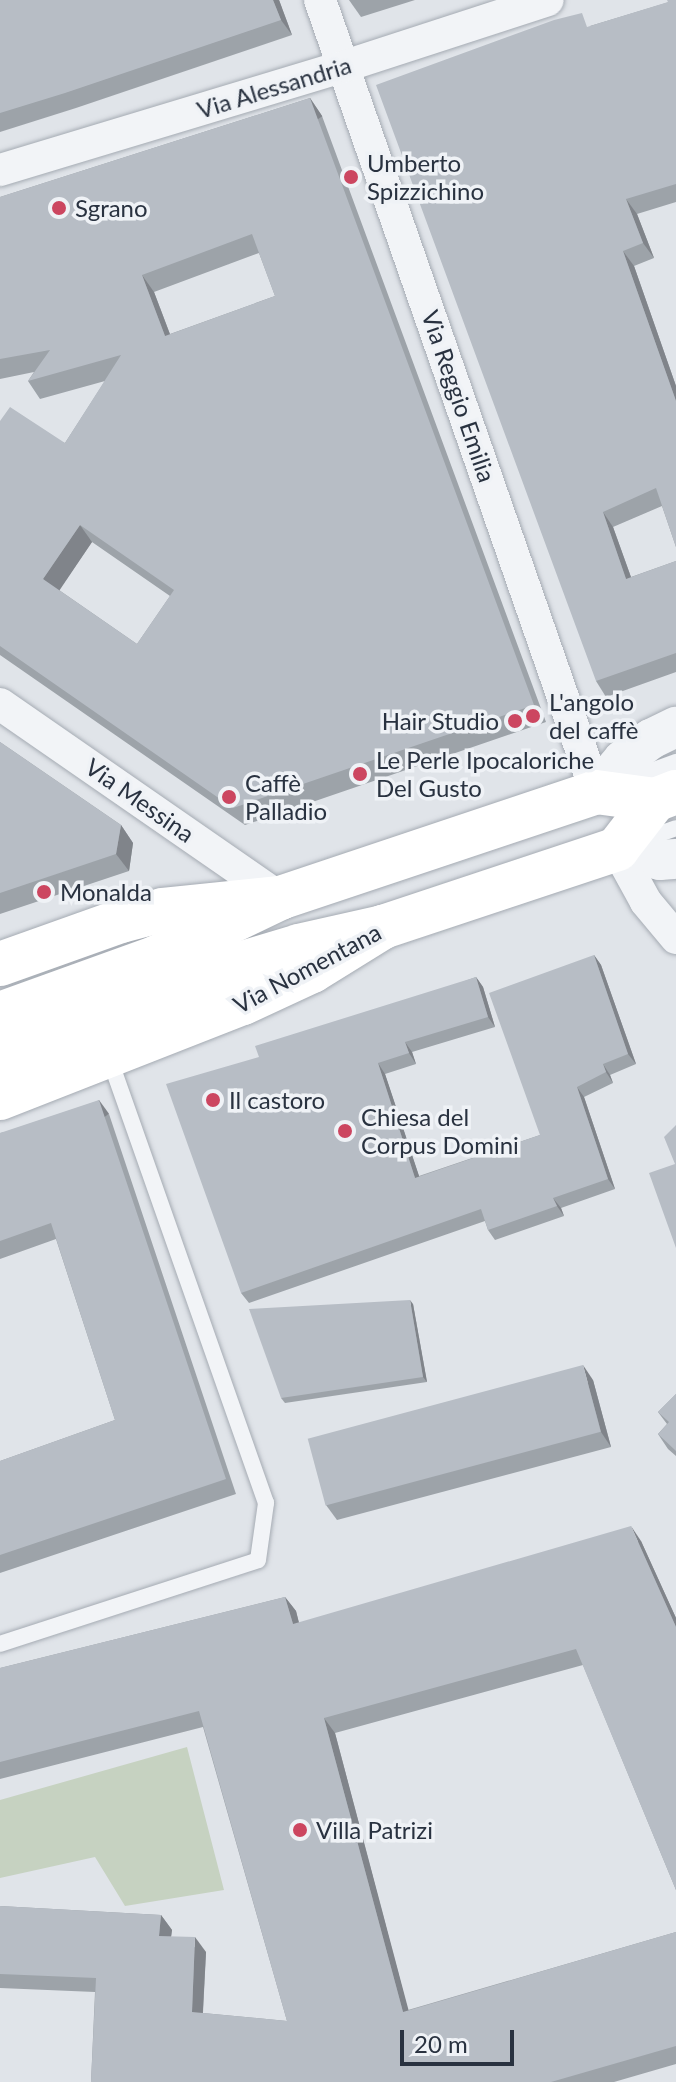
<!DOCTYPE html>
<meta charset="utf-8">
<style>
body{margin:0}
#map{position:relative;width:676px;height:2082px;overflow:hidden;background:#e0e4e9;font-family:Lato,sans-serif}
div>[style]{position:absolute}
.green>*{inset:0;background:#c6d2c1}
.roads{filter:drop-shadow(0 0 2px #a5abb3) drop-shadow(0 0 2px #a5abb3)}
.service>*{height:16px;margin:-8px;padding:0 8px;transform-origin:8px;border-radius:8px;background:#f2f4f7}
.minor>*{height:32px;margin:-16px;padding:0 16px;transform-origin:16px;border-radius:16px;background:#f2f4f7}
.tertiary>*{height:40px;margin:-20px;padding:0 20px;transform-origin:20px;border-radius:20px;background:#f2f4f7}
.secondary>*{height:44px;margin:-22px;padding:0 22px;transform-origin:22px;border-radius:22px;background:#fff}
.primary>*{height:44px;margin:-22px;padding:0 22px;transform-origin:22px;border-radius:22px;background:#fff}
.wall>*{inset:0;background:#9da3a9}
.shaded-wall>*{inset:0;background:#80848a;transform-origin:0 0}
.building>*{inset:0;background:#b7bdc5;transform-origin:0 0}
.dots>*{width:22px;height:22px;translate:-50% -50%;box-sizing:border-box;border:4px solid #eff2f6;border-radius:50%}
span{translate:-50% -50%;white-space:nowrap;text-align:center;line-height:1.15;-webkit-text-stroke:7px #eff2f6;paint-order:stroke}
.street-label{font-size:24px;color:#293240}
.poi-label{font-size:24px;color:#293240}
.left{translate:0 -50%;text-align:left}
.right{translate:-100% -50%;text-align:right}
.scale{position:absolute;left:400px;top:2030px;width:114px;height:36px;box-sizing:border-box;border:4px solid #293240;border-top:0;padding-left:10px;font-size:24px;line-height:28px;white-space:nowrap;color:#293240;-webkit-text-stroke:6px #eff2f6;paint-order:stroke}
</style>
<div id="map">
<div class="green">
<i style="clip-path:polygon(187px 1747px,224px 1890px,125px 1906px,95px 1857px,0 1878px,0 1800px)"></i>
</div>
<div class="roads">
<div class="service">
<i style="left:621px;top:782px;width:59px;rotate:-20deg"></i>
<i style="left:637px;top:842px;width:41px;rotate:-19.7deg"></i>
<i style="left:0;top:1644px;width:271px;rotate:-18deg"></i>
<i style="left:258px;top:1560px;width:58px;rotate:-82deg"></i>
<i style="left:266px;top:1503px;width:474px;rotate:-109.4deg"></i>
</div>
<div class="minor">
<i style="left:320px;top:0;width:839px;rotate:70.79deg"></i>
<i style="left:0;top:170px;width:360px;rotate:-16.8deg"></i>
<i style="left:345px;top:66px;width:213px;rotate:-18deg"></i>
<i style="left:0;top:704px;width:341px;rotate:34.7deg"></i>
<i style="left:617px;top:849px;width:60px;rotate:61.3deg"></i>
<i style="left:646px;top:902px;width:47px;rotate:50.2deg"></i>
</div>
<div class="tertiary">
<i style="left:596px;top:792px;width:42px;rotate:-49.8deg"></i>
<i style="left:623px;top:760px;width:35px;rotate:-37deg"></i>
<i style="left:651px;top:739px;width:28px;rotate:-26deg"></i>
<i style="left:617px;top:849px;width:44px;rotate:14.3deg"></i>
<i style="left:660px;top:860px;width:16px;rotate:-4deg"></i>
</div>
<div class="secondary">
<i style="left:0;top:964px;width:128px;rotate:-19.6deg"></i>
<i style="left:121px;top:921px;width:43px;rotate:-14.7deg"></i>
<i style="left:163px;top:910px;width:118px;rotate:-5.9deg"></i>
<i style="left:280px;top:898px;width:333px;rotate:-18.5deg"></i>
<i style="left:596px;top:792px;width:60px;rotate:7.7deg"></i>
<i style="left:655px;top:800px;width:22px;rotate:-21deg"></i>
<i style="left:0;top:1098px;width:261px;rotate:-21.4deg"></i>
<i style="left:243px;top:1003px;width:76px;rotate:-24.9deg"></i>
<i style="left:312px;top:971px;width:84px;rotate:-31.8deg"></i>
<i style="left:383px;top:927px;width:247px;rotate:-18.4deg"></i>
<i style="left:617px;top:849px;width:62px;rotate:-52.2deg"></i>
</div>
<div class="primary">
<i style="left:0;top:1014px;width:165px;rotate:-19.9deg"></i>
<i style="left:155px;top:958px;width:139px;rotate:-25.6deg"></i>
<i style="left:0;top:1054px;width:224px;rotate:-21.2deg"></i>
<i style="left:209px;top:973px;width:94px;rotate:-16.7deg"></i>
<i style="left:299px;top:946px;width:86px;rotate:-12.7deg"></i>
</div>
</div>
<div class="wall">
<i style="clip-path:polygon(0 0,279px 0,292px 35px,76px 108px,0 132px)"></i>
<i style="clip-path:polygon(349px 0,415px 0,361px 17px)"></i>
<i style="clip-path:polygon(676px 0,676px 202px,637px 214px,654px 258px,634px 266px,676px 386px,676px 547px,662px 506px,613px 527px,631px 577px,676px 561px,676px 672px,606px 697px,596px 681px,590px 26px)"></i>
<i style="clip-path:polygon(evenodd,310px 98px,322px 116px,546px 722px,245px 825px,0 655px,0 421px,65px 443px,105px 381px,40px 399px,28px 381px,34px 372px,0 379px,0 197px,310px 98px,259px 253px,275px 296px,170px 334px,154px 292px,259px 253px,310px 98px,92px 542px,170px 596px,137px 644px,59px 590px,92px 542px)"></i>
<i style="clip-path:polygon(0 742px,121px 825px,133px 843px,129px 871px,0 914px)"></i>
<i style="clip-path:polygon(594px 955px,601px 965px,636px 1064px,610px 1075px,613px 1083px,584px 1097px,615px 1189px,561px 1208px,564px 1216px,495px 1240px,488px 1230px,485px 1221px,249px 1303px,241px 1293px,259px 1057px,476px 977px,483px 987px,495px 1027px,412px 1052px,416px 1064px,385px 1074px,419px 1176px,540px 1135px)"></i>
<i style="clip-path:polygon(109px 1114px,236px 1494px,0 1573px,0 1461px,115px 1420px,56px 1239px,0 1259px,0 1133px)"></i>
<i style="clip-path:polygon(413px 1304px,427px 1382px,285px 1403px,281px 1398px)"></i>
<i style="clip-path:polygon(593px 1380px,611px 1447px,337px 1520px,326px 1505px)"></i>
<i style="clip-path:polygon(676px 1394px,676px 1456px,668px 1449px,658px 1434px,667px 1424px,658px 1412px)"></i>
<i style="clip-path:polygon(641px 1541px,676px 1618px,676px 1890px,583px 1665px,335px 1733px,408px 2010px,676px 1932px,676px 2064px,614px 2082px,91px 2082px,95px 1992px,0 1988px,0 1906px,161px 1915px,172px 1930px,171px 1937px,206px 1952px,203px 2013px,287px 2021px,203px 1727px,0 1779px,0 1668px,285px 1597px,296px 1611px,299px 1623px)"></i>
</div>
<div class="shaded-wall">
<i style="clip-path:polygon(273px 0,279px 0,292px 35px,281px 20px)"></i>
<i style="left:310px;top:98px;width:22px;height:647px;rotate:56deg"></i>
<i style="clip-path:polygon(626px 199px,637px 214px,654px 258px,643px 243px)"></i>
<i style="clip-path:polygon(623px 251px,634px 266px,676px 386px,676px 401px)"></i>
<i style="clip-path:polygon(142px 275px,154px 292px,177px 353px,165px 336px)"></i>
<i style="clip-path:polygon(603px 512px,613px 527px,637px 594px,626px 579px)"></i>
<i style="clip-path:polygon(80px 525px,92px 542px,55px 597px,43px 579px)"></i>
<i style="clip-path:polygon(121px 825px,133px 843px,129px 871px,116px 854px)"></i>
<i style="clip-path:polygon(594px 955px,601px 965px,636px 1064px,628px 1054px)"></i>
<i style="clip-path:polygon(476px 977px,483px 987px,495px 1027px,488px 1017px)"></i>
<i style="clip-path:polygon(405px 1042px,412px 1052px,416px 1064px,409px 1053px)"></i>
<i style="clip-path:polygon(378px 1063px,385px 1074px,423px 1188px,415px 1178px)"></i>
<i style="clip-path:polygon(603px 1064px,610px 1075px,613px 1083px,606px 1072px)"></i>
<i style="clip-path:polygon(577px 1087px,584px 1097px,615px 1189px,608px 1179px)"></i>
<i style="left:99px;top:1100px;width:17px;height:400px;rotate:54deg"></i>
<i style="clip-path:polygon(553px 1198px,561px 1208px,564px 1216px,557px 1206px)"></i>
<i style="clip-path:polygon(410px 1300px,413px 1304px,427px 1382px,423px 1377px)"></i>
<i style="clip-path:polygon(583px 1365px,593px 1380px,611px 1447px,601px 1432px)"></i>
<i style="clip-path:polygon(631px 1526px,641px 1541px,676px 1618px,676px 1627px)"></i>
<i style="clip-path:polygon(285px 1597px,296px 1611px,303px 1639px,293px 1624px)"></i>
<i style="clip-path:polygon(324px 1718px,335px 1733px,413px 2027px,403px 2012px)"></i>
<i style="clip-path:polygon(161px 1915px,172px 1930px,169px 1951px,159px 1936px)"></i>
<i style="clip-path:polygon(195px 1937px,206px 1952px,202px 2027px,192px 2012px)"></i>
</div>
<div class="building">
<i style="clip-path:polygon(0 0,273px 0,281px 20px,65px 93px,0 113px)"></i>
<i style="clip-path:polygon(667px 0,676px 0,676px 184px,626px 199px,643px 243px,623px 251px,676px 401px,676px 547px,656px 488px,603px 512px,626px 579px,676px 561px,676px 653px,596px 681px,376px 85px,554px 20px,582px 13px,587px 27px,668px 2px)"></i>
<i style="clip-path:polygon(evenodd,310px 98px,534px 705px,233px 808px,0 646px,0 421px,10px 407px,65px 443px,121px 355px,28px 381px,50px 350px,0 359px,0 197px,310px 98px,252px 234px,275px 296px,165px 336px,142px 275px,252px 234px,310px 98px,80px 525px,174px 590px,137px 644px,43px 579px,80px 525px)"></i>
<i style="clip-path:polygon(0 742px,121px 825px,116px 854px,0 893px)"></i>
<i style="clip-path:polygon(594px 955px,628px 1054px,603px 1064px,606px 1072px,577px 1087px,608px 1179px,553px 1198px,557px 1206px,488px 1230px,481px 1209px,241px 1293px,166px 1084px,259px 1057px,255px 1046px,476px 977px,488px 1017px,405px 1042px,409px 1053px,378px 1063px,415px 1178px,540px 1135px,489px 993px)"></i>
<i style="clip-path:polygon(99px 1100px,226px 1479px,0 1555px,0 1461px,115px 1420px,51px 1223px,0 1241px,0 1133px)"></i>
<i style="clip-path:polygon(676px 1125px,676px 1248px,649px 1173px,675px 1164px,664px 1137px)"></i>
<i style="clip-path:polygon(410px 1300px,423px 1377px,281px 1398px,249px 1309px)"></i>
<i style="left:583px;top:1365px;width:69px;height:285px;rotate:75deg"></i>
<i style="clip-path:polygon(676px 1394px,676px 1451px,658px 1434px,669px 1422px,658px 1412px)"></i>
<i style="clip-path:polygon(631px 1526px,676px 1627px,676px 1890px,576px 1649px,324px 1718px,403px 2012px,676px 1932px,676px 2046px,551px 2082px,91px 2082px,96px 1978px,0 1974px,0 1906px,161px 1915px,159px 1936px,195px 1937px,192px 2012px,287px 2021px,199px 1711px,0 1762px,0 1668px,285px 1597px,293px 1624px)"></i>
</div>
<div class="dots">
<i style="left:351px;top:177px;background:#cc4660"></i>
<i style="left:59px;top:208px;background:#cc4660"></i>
<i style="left:533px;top:716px;background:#cc4660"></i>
<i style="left:515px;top:721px;background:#cc4660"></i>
<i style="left:360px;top:774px;background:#cc4660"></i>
<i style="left:229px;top:797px;background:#cc4660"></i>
<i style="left:44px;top:892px;background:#cc4660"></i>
<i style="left:213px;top:1100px;background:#cc4660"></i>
<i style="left:345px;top:1131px;background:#cc4660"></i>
<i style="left:300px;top:1830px;background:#cc4660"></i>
</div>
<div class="street-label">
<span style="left:274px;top:87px;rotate:-17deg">Via Alessandria</span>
<span style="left:459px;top:396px;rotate:71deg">Via Reggio Emilia</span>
<span style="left:140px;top:800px;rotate:35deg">Via Messina</span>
<span style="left:307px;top:968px;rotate:-28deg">Via Nomentana</span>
</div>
<div class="poi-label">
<span class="left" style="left:367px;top:177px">Umberto<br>Spizzichino</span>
<span class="left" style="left:75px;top:208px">Sgrano</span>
<span class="left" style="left:549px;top:716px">L'angolo<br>del caffè</span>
<span class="right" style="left:499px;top:721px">Hair Studio</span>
<span class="left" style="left:376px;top:774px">Le Perle Ipocaloriche<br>Del Gusto</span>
<span class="left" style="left:245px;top:797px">Caffè<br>Palladio</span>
<span class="left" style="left:60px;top:892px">Monalda</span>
<span class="left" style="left:229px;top:1100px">Il castoro</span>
<span class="left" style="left:361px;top:1131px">Chiesa del<br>Corpus Domini</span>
<span class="left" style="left:316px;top:1830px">Villa Patrizi</span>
</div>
<div class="scale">20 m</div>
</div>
